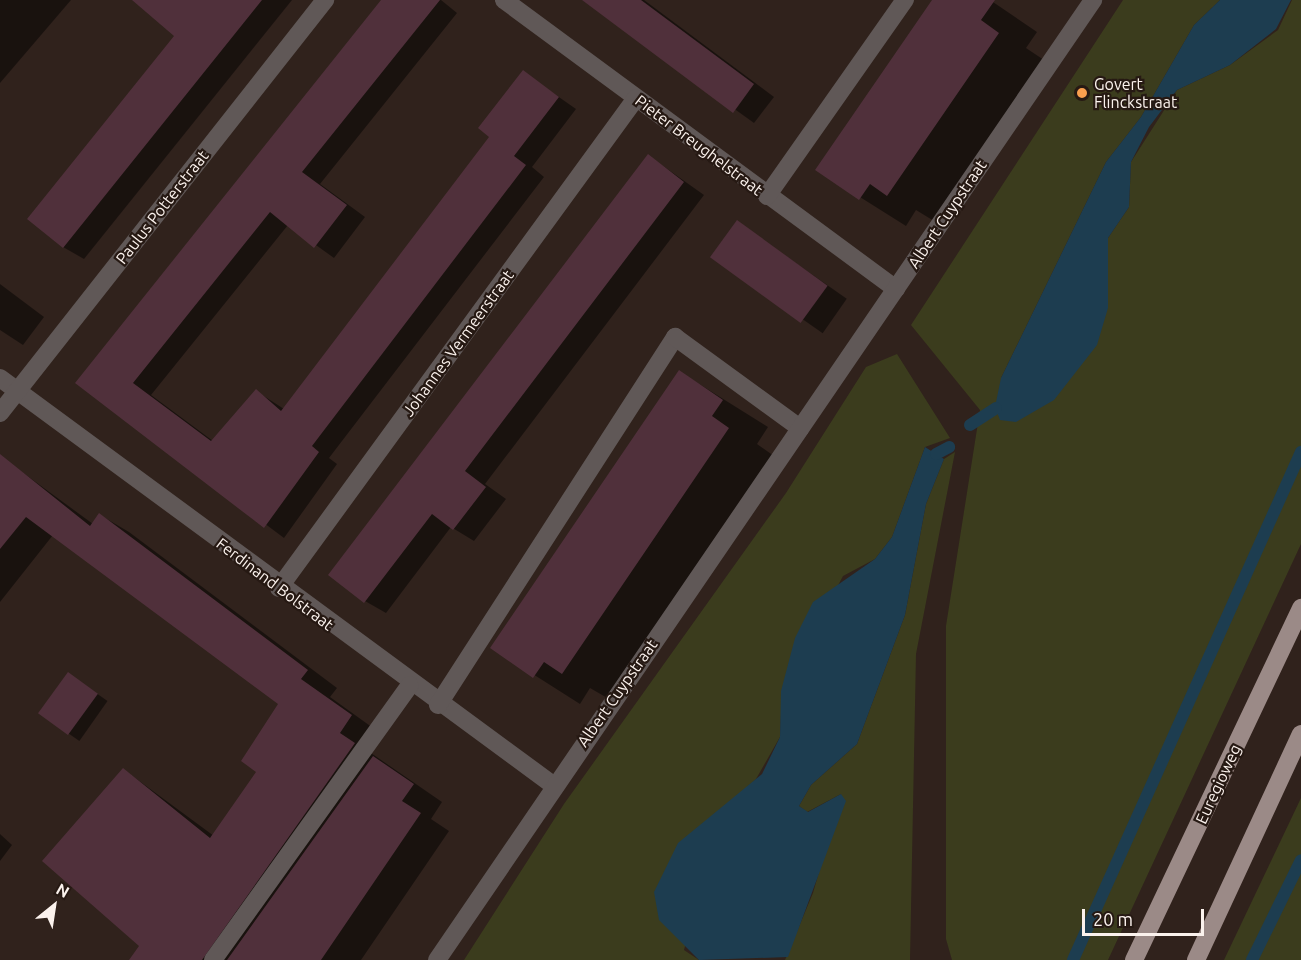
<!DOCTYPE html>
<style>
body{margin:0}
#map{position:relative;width:1301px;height:960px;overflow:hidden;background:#30221c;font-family:Ubuntu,sans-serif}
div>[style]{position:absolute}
.green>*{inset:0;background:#3b3c1d}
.water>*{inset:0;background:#1d3d50}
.shadow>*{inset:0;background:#0007;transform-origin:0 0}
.stream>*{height:12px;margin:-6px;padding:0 6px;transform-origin:6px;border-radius:6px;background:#1d3d50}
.building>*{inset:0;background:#50303b;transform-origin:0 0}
.minor>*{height:18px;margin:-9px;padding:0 9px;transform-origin:9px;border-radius:9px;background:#605857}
.major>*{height:18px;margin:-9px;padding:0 9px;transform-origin:9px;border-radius:9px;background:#9b8a87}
.dots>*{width:16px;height:16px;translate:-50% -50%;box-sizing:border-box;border:3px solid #261913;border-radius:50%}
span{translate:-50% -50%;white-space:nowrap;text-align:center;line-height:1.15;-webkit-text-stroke:4.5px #261913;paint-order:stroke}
.poi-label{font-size:16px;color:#fbf2ed}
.left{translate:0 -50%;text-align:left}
.street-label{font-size:16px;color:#fbf2ed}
.north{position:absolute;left:24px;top:876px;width:60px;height:60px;-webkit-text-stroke:4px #261913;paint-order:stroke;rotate:30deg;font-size:16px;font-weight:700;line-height:24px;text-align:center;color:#fbf2ed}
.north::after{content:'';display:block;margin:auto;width:21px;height:27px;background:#fbf2ed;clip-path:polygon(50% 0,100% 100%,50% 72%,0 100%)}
.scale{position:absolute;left:1082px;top:909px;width:122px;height:27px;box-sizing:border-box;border:3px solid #fbf2ed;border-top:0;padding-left:8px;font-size:18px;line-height:21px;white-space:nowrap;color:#fbf2ed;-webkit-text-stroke:4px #261913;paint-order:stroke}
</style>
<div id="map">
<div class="green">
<i style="clip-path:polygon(1123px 0,1220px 0,1194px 25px,1141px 117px,1106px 162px,1001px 378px,1107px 277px,1108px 238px,1129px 207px,1131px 162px,1177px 90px,1230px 65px,1278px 30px,1292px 0,1301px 0,1301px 544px,1108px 960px,952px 960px,946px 939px,946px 626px,980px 410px,911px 325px)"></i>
<i style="clip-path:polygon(897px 354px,950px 438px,925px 447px,892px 537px,875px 559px,843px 576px,782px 691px,780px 737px,756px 779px,720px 813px,684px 950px,699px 960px,464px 960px,564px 804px,786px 493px,866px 367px)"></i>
<i style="clip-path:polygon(955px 452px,916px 654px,910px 960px,785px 960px,813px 893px,841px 794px,807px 812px,799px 806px,811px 785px,857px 744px,905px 615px,926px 504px,944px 459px)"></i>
<i style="clip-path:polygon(1301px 798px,1301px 960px,1224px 960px)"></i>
</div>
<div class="water">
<i style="clip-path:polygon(1220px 0,1291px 0,1276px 29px,1230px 65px,1177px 90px,1149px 127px,1131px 162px,1129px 207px,1108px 238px,1108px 308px,1097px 345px,1054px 400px,1016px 422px,1000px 420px,995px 407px,1001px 378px,1106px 162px,1141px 117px,1194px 25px)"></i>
<i style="clip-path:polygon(925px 447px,944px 459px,926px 504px,905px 615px,857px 744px,811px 785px,799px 806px,808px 812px,841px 794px,846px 801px,788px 957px,699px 960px,659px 920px,654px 892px,678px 843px,762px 774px,780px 737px,781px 691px,795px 638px,813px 602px,875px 559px,892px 537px)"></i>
</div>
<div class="shadow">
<i style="clip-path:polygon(0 0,71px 0,0 83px)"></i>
<i style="clip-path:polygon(204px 0,292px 0,84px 259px,63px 247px)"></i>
<i style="clip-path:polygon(383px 0,441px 0,457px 13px,320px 184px,365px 217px,334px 258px,288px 225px,151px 395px,213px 441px,256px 391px,284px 409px,491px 138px,523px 72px,576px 109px,532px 167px,544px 177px,329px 458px,337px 464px,284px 538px,77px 383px)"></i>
<i style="clip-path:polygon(583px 0,644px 0,774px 97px,754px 123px)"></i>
<i style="clip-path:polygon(934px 0,990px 0,1037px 32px,1026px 48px,1044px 60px,934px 221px,916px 210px,906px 226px,817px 170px)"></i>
<i style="clip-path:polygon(649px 156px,704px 195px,485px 484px,506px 499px,474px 541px,451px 527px,386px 613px,365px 601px)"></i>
<i style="left:737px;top:222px;width:134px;height:42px;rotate:35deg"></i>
<i style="clip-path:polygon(0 284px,44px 317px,23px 345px,0 330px)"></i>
<i style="clip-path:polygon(680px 372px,768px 427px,757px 444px,774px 456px,609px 699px,590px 688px,580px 704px,492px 648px)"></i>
<i style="clip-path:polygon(11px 464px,93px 524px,100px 515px,129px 532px,337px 688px,330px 697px,380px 733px,368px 751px,442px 802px,431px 819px,449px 831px,361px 960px,143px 960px,123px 769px,214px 836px,258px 771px,280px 704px,53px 535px,0 602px,0 478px)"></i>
<i style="left:69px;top:674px;width:47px;height:49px;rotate:35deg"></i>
<i style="clip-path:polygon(0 834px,12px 845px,0 861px)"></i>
</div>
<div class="stream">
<i style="left:970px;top:425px;width:31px;rotate:-33deg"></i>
<i style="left:936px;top:454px;width:15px;rotate:-28deg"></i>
<i style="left:1073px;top:960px;width:557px;rotate:-65.83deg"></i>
<i style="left:1252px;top:960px;width:111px;rotate:-63.9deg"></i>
</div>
<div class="building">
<i style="clip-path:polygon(132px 0,262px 0,63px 248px,27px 219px,174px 36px)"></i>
<i style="clip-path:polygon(381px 0,440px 0,302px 172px,347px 205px,314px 248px,270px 212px,133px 383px,211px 441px,256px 389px,281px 411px,489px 137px,478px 128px,523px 70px,559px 97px,514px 156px,526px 165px,312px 446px,319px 452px,264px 528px,75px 383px)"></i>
<i style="clip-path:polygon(582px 0,641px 0,754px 84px,733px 113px)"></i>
<i style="clip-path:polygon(932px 0,995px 0,981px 20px,999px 33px,887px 196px,870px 184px,859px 200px,815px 170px)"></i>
<i style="clip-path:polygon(648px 154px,684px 182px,465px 471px,486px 487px,453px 530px,432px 514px,364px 603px,328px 575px)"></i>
<i style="left:737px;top:220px;width:112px;height:46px;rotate:36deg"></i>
<i style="clip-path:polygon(679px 370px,723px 400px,712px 416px,729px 428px,562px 674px,544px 662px,533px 678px,490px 648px)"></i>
<i style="clip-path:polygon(0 454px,90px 526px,99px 513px,308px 670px,301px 679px,352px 715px,340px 733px,355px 743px,202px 960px,129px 960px,139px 946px,42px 861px,123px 768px,210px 838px,256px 772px,241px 761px,278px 704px,26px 517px,0 549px)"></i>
<i style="left:68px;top:672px;width:37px;height:51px;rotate:36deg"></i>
<i style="clip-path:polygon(373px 756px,414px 784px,402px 801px,421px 813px,321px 960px,227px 960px)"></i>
</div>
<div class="minor">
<i style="left:504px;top:0;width:487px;rotate:36.4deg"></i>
<i style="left:767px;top:196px;width:240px;rotate:-54.9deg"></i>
<i style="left:0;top:378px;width:687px;rotate:36.35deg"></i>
<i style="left:0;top:413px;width:526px;rotate:-51.8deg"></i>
<i style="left:279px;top:588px;width:606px;rotate:-53.92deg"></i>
<i style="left:438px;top:705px;width:438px;rotate:-57.2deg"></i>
<i style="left:675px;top:337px;width:155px;rotate:36.1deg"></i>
<i style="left:213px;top:960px;width:338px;rotate:-54.4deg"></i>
<i style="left:437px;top:960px;width:1163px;rotate:-55.65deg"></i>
</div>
<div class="major">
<i style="left:1134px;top:960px;width:390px;rotate:-64.6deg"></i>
<i style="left:1196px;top:960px;width:249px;rotate:-65.1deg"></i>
</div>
<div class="dots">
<i style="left:1082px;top:93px;background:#fa9f4e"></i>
</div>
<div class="poi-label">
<span class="left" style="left:1094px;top:93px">Govert<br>Flinckstraat</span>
</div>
<div class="street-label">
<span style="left:699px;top:145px;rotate:37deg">Pieter Breughelstraat</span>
<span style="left:162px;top:207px;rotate:-52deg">Paulus Potterstraat</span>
<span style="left:947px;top:214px;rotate:-56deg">Albert Cuypstraat</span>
<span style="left:458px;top:343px;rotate:-54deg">Johannes Vermeerstraat</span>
<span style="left:275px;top:584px;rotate:37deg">Ferdinand Bolstraat</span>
<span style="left:617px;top:693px;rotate:-55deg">Albert Cuypstraat</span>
<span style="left:1218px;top:784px;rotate:-65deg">Euregioweg</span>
</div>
<div class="north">N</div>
<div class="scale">20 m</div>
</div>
